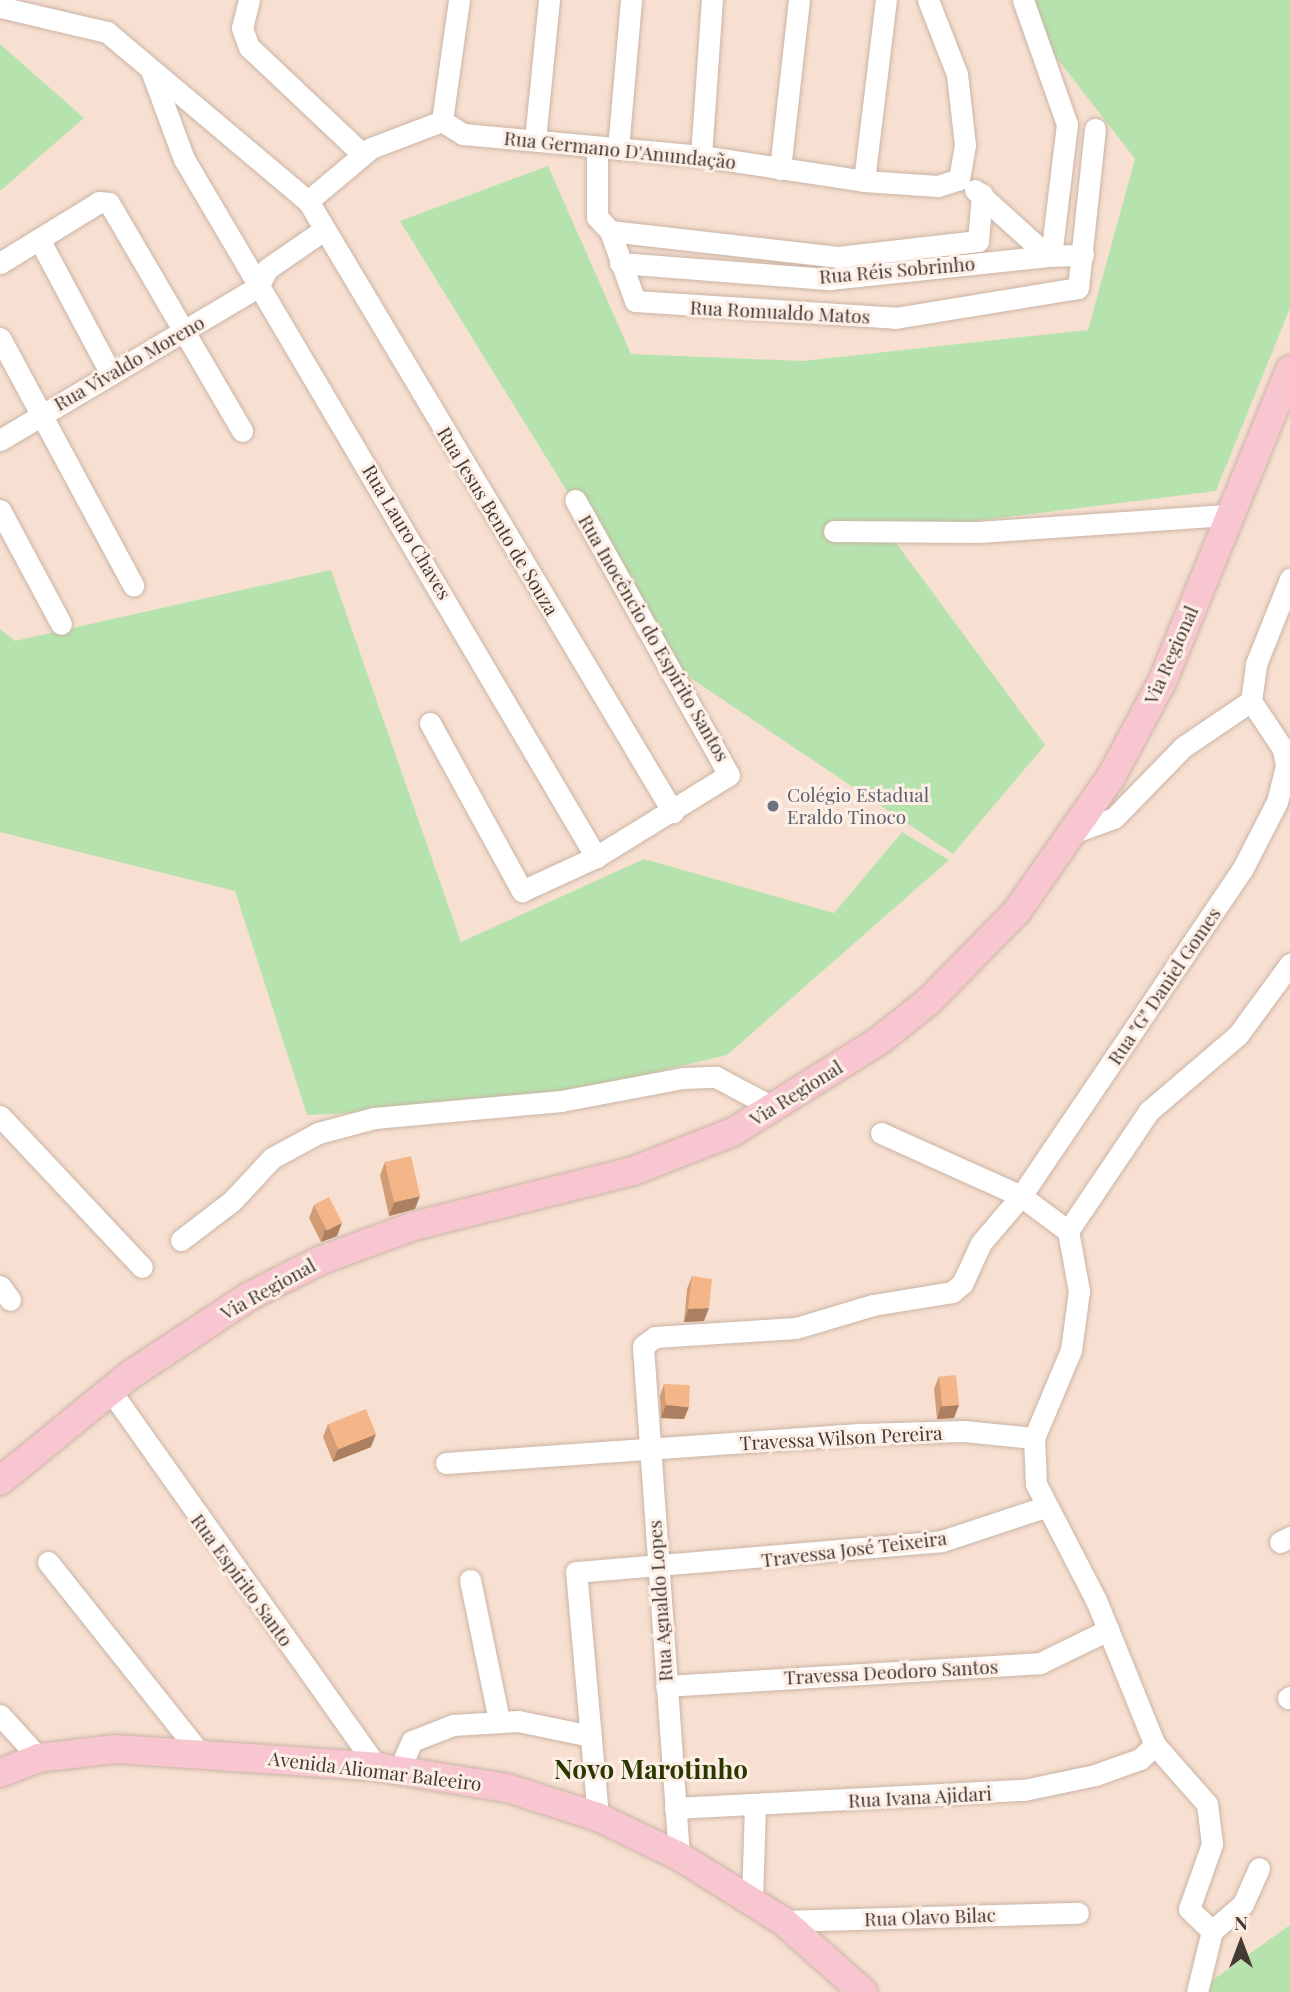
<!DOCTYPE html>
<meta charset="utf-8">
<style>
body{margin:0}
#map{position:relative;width:1290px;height:1992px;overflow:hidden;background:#f7e0d1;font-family:"Playfair Display",serif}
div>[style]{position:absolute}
.green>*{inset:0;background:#b6e3ad}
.roads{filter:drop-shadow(0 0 2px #cab4a5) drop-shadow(0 0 2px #cab4a5)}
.minor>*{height:21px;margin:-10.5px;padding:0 10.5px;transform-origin:10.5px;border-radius:10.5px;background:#fff}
.major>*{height:28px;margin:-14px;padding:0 14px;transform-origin:14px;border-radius:14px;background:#f7c6d0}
.wall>*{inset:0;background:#d29d76}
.shaded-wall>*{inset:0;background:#ab7f60}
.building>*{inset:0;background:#f4b689;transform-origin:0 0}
.dots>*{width:19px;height:19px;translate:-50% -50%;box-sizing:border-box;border:4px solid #fdefe6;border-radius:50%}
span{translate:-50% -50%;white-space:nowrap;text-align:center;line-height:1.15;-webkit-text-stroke:6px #fdefe6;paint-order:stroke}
.street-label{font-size:19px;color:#433a34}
.worship-label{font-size:19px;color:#5b616d}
.left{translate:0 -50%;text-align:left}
.district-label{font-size:26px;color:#2a3800;font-weight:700}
.north{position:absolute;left:1206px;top:1908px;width:70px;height:70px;-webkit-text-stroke:5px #fdefe6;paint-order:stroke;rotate:0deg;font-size:19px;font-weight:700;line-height:28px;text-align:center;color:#433a34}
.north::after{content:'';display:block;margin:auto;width:24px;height:32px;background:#433a34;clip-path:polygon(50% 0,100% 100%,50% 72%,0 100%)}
</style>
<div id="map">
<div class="green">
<i style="clip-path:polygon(1012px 0,1290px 0,1290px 308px,1216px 491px,888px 532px,1045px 745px,953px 854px,677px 669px,400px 221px,548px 166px,631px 354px,803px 361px,1088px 330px,1135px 159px)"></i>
<i style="clip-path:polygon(0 44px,84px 118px,0 191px)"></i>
<i style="clip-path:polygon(331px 570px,461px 942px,644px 859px,834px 913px,902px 832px,949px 860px,727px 1055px,510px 1107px,307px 1115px,235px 891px,0 832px,0 629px,15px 641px)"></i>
<i style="clip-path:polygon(1290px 1925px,1290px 1992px,1196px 1992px)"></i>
</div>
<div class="roads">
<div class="minor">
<i style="left:249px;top:0;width:29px;rotate:104deg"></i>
<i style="left:242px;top:28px;width:20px;rotate:70deg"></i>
<i style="left:249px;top:47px;width:156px;rotate:43.4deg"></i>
<i style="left:928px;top:0;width:79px;rotate:68.6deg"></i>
<i style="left:957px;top:74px;width:71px;rotate:83.6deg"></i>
<i style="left:965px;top:145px;width:35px;rotate:100deg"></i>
<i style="left:1023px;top:0;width:132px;rotate:70.5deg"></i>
<i style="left:1067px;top:124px;width:133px;rotate:96.9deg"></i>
<i style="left:0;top:7px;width:110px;rotate:13.2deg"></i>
<i style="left:107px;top:32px;width:263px;rotate:40.1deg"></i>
<i style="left:308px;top:201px;width:712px;rotate:59.15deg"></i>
<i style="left:151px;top:70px;width:95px;rotate:69.7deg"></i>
<i style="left:184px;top:159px;width:811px;rotate:59.45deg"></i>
<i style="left:442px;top:121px;width:25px;rotate:32deg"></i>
<i style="left:463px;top:134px;width:239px;rotate:5.3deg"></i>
<i style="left:701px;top:156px;width:165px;rotate:8.7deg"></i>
<i style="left:864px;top:181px;width:74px;rotate:3.9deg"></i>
<i style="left:938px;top:186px;width:22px;rotate:-18deg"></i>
<i style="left:442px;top:121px;width:122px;rotate:-82deg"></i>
<i style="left:535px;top:140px;width:141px;rotate:-84.3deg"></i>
<i style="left:597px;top:147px;width:70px;rotate:90deg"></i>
<i style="left:597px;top:217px;width:19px;rotate:47deg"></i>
<i style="left:610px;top:231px;width:74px;rotate:70.3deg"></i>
<i style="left:635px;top:301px;width:261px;rotate:3.7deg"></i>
<i style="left:895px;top:318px;width:185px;rotate:-9.3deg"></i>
<i style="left:1078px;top:288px;width:160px;rotate:-83.9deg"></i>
<i style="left:618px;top:149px;width:150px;rotate:-85deg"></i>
<i style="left:701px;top:156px;width:156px;rotate:-86deg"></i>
<i style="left:780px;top:169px;width:170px;rotate:-83.6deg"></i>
<i style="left:864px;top:181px;width:182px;rotate:-83.1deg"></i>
<i style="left:975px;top:190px;width:98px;rotate:42.1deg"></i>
<i style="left:1048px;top:256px;width:35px;rotate:-2deg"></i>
<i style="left:308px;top:201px;width:82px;rotate:-40.1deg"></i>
<i style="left:371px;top:148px;width:76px;rotate:-20.8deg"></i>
<i style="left:610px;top:231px;width:229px;rotate:6.5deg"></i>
<i style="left:838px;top:257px;width:141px;rotate:-6.5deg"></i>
<i style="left:978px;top:241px;width:47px;rotate:-85.1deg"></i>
<i style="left:39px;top:239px;width:153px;rotate:61.9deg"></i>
<i style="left:0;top:263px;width:116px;rotate:-31.6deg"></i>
<i style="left:99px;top:202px;width:10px;rotate:6deg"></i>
<i style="left:109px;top:203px;width:264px;rotate:59.7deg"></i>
<i style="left:620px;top:263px;width:211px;rotate:4.4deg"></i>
<i style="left:830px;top:279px;width:219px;rotate:-6deg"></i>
<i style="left:258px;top:287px;width:20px;rotate:-63deg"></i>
<i style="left:267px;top:269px;width:70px;rotate:-34.6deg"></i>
<i style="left:0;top:338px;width:281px;rotate:61.7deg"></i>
<i style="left:0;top:440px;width:300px;rotate:-30.7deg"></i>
<i style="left:0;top:510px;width:129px;rotate:61.8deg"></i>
<i style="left:834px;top:531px;width:144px;rotate:0.4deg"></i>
<i style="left:978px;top:532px;width:253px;rotate:-3.9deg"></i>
<i style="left:430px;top:723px;width:192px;rotate:61.3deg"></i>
<i style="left:522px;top:891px;width:81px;rotate:-24.7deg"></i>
<i style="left:596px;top:857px;width:156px;rotate:-31.7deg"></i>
<i style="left:729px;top:775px;width:315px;rotate:-119.2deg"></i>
<i style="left:1078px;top:831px;width:38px;rotate:-20deg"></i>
<i style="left:1114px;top:818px;width:99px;rotate:-45.8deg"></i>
<i style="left:1183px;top:747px;width:82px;rotate:-34.1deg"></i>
<i style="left:1251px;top:701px;width:37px;rotate:-82deg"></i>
<i style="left:1256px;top:664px;width:92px;rotate:-68.2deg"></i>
<i style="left:0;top:1116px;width:207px;rotate:46.8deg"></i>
<i style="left:881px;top:1133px;width:154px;rotate:24.2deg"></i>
<i style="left:1021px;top:1196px;width:59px;rotate:36.7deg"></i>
<i style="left:1068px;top:1231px;width:61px;rotate:79.6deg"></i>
<i style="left:1079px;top:1291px;width:60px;rotate:97.7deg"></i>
<i style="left:1071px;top:1350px;width:95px;rotate:112.8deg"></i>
<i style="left:1034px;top:1438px;width:46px;rotate:87.5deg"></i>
<i style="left:1036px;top:1484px;width:131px;rotate:62.7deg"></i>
<i style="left:1096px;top:1600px;width:157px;rotate:67.9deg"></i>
<i style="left:1155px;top:1745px;width:79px;rotate:48.6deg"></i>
<i style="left:1207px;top:1804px;width:40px;rotate:82.9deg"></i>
<i style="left:1212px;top:1844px;width:69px;rotate:109.5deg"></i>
<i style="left:1189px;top:1909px;width:32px;rotate:44deg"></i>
<i style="left:1068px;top:1231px;width:145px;rotate:-56deg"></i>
<i style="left:1149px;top:1111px;width:117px;rotate:-40.5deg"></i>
<i style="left:1238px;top:1035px;width:88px;rotate:-53.8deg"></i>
<i style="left:181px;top:1240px;width:64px;rotate:-37.4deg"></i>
<i style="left:232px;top:1201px;width:59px;rotate:-47.1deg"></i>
<i style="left:272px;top:1158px;width:52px;rotate:-28.5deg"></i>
<i style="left:318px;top:1133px;width:58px;rotate:-15deg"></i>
<i style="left:374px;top:1118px;width:188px;rotate:-5.2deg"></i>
<i style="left:561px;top:1101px;width:124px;rotate:-10.7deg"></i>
<i style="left:683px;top:1078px;width:33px;rotate:-2deg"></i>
<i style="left:716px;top:1077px;width:66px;rotate:28.1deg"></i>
<i style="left:0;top:1286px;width:17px;rotate:54deg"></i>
<i style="left:110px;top:1390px;width:462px;rotate:54.7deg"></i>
<i style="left:446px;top:1463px;width:418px;rotate:-4deg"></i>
<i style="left:863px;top:1434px;width:101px;rotate:-1.7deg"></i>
<i style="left:964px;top:1431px;width:70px;rotate:5.7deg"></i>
<i style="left:1280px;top:1542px;width:11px;rotate:-27deg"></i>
<i style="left:48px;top:1562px;width:243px;rotate:51.5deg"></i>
<i style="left:470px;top:1580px;width:143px;rotate:78.3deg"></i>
<i style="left:666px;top:1686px;width:375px;rotate:-3.5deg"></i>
<i style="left:1040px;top:1663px;width:76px;rotate:-25.9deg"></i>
<i style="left:1288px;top:1698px;width:2px;rotate:-27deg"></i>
<i style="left:0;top:1715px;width:58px;rotate:47.8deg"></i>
<i style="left:399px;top:1770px;width:32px;rotate:-66deg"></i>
<i style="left:412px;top:1741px;width:44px;rotate:-21.3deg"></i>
<i style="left:453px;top:1725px;width:65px;rotate:-3.5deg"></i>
<i style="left:518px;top:1721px;width:69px;rotate:11.6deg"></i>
<i style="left:675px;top:1808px;width:349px;rotate:-3deg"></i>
<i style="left:1024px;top:1790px;width:73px;rotate:-11.9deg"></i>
<i style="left:1095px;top:1775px;width:48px;rotate:-19.6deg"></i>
<i style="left:1140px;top:1759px;width:21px;rotate:-43deg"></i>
<i style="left:598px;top:1817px;width:246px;rotate:-95.1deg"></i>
<i style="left:576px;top:1572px;width:367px;rotate:-4.8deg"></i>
<i style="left:942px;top:1541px;width:108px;rotate:-18.3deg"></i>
<i style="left:679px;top:1856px;width:511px;rotate:-94.04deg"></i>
<i style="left:643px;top:1346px;width:15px;rotate:-37deg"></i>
<i style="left:655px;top:1337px;width:141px;rotate:-3.7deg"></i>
<i style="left:796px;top:1328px;width:80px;rotate:-16.6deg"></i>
<i style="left:873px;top:1305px;width:80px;rotate:-9.3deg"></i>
<i style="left:952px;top:1292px;width:13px;rotate:-39deg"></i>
<i style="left:962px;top:1284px;width:45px;rotate:-65.1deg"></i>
<i style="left:981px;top:1243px;width:62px;rotate:-49.6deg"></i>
<i style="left:1021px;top:1196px;width:394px;rotate:-55.9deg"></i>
<i style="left:1242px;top:870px;width:76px;rotate:-62.8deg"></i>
<i style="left:1277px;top:802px;width:38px;rotate:-76deg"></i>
<i style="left:1286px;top:765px;width:16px;rotate:-101deg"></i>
<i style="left:1283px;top:749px;width:58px;rotate:-123.7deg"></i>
<i style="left:752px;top:1901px;width:95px;rotate:-88.2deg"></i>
<i style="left:783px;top:1921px;width:295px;rotate:-1.6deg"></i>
<i style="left:1197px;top:1992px;width:63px;rotate:-76.2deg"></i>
<i style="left:1212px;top:1931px;width:41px;rotate:-41.1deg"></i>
<i style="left:1243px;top:1904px;width:39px;rotate:-66deg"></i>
</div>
<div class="major">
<i style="left:0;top:1481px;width:168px;rotate:-39.2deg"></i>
<i style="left:130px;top:1375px;width:144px;rotate:-33.4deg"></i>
<i style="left:250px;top:1296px;width:80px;rotate:-26.9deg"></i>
<i style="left:321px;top:1260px;width:99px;rotate:-20.1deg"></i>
<i style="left:414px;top:1226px;width:226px;rotate:-14.1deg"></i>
<i style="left:633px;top:1171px;width:107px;rotate:-21.3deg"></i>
<i style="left:733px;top:1132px;width:173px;rotate:-32deg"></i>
<i style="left:880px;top:1040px;width:63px;rotate:-38.5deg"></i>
<i style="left:929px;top:1001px;width:126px;rotate:-45.6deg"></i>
<i style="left:1017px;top:911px;width:164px;rotate:-55deg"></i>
<i style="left:1111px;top:777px;width:108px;rotate:-61.8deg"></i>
<i style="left:1162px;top:682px;width:337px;rotate:-67.7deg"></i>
<i style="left:0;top:1773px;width:42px;rotate:-21deg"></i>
<i style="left:39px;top:1758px;width:78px;rotate:-6.7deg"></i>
<i style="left:116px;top:1749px;width:262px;rotate:3.9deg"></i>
<i style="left:377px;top:1767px;width:132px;rotate:9.2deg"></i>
<i style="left:507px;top:1788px;width:96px;rotate:17.7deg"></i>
<i style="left:598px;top:1817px;width:90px;rotate:25.7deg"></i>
<i style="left:679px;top:1856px;width:123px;rotate:32deg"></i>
<i style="left:783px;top:1921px;width:107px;rotate:41.6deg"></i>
</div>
</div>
<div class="wall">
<i style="clip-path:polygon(385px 1162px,415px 1209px,389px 1216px,380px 1175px)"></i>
<i style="clip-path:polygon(314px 1205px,337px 1236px,321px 1242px,309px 1218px)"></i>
<i style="clip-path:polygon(692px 1276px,704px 1321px,684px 1322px,687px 1289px)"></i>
<i style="clip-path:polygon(939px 1376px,954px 1418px,937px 1419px,934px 1389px)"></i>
<i style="clip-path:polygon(664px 1384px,684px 1419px,661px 1418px,660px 1396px)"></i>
<i style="clip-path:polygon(328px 1424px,371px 1447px,333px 1462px,323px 1437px)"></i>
</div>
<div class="shaded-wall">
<i style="clip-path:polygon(420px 1196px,415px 1209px,389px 1216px,394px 1203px)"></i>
<i style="clip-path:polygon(342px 1223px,337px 1236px,321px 1242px,325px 1230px)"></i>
<i style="clip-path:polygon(709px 1308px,704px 1321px,684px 1322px,688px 1309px)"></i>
<i style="clip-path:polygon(666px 1405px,689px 1407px,684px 1419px,661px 1418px)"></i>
<i style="clip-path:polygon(959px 1405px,954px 1418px,937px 1419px,941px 1406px)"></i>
<i style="clip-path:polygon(376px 1434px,371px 1447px,333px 1462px,338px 1449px)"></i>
</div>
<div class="building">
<i style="left:411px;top:1156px;width:41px;height:27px;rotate:77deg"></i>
<i style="left:329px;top:1197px;width:29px;height:17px;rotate:63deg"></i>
<i style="clip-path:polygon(692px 1276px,712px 1279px,709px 1308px,688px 1309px)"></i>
<i style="left:956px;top:1375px;width:30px;height:17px;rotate:84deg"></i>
<i style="clip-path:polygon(664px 1384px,690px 1385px,689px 1407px,666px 1405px)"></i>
<i style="left:366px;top:1409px;width:27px;height:41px;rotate:68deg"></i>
</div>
<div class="dots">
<i style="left:773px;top:806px;background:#6b7280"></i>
</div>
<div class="street-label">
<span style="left:620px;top:150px;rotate:6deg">Rua Germano D'Anundação</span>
<span style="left:897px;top:270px;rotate:-5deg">Rua Réis Sobrinho</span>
<span style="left:780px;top:312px;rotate:3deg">Rua Romualdo Matos</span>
<span style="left:129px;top:363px;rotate:-30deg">Rua Vivaldo Moreno</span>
<span style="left:498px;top:521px;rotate:59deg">Rua Jesus Bento de Souza</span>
<span style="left:407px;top:532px;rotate:59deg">Rua Lauro Chaves</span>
<span style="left:654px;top:638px;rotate:60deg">Rua Inocêncio do Espírito Santos</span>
<span style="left:1171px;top:655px;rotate:-66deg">Via Regional</span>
<span style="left:1164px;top:986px;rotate:-56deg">Rua "G" Daniel Gomes</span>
<span style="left:796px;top:1093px;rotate:-32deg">Via Regional</span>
<span style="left:268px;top:1289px;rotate:-29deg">Via Regional</span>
<span style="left:841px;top:1438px;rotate:-3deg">Travessa Wilson Pereira</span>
<span style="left:854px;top:1549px;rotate:-7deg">Travessa José Teixeira</span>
<span style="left:242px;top:1580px;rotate:54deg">Rua Espírito Santo</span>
<span style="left:660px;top:1601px;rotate:-94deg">Rua Agnaldo Lopes</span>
<span style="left:891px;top:1672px;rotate:-3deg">Travessa Deodoro Santos</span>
<span style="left:375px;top:1771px;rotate:7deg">Avenida Aliomar Baleeiro</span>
<span style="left:920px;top:1797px;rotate:-3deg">Rua Ivana Ajidari</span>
<span style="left:930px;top:1917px;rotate:-2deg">Rua Olavo Bilac</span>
</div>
<div class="worship-label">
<span class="left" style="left:787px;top:806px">Colégio Estadual<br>Eraldo Tinoco</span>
</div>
<div class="district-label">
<span style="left:651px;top:1769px">Novo Marotinho</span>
</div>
<div class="north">N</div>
</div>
